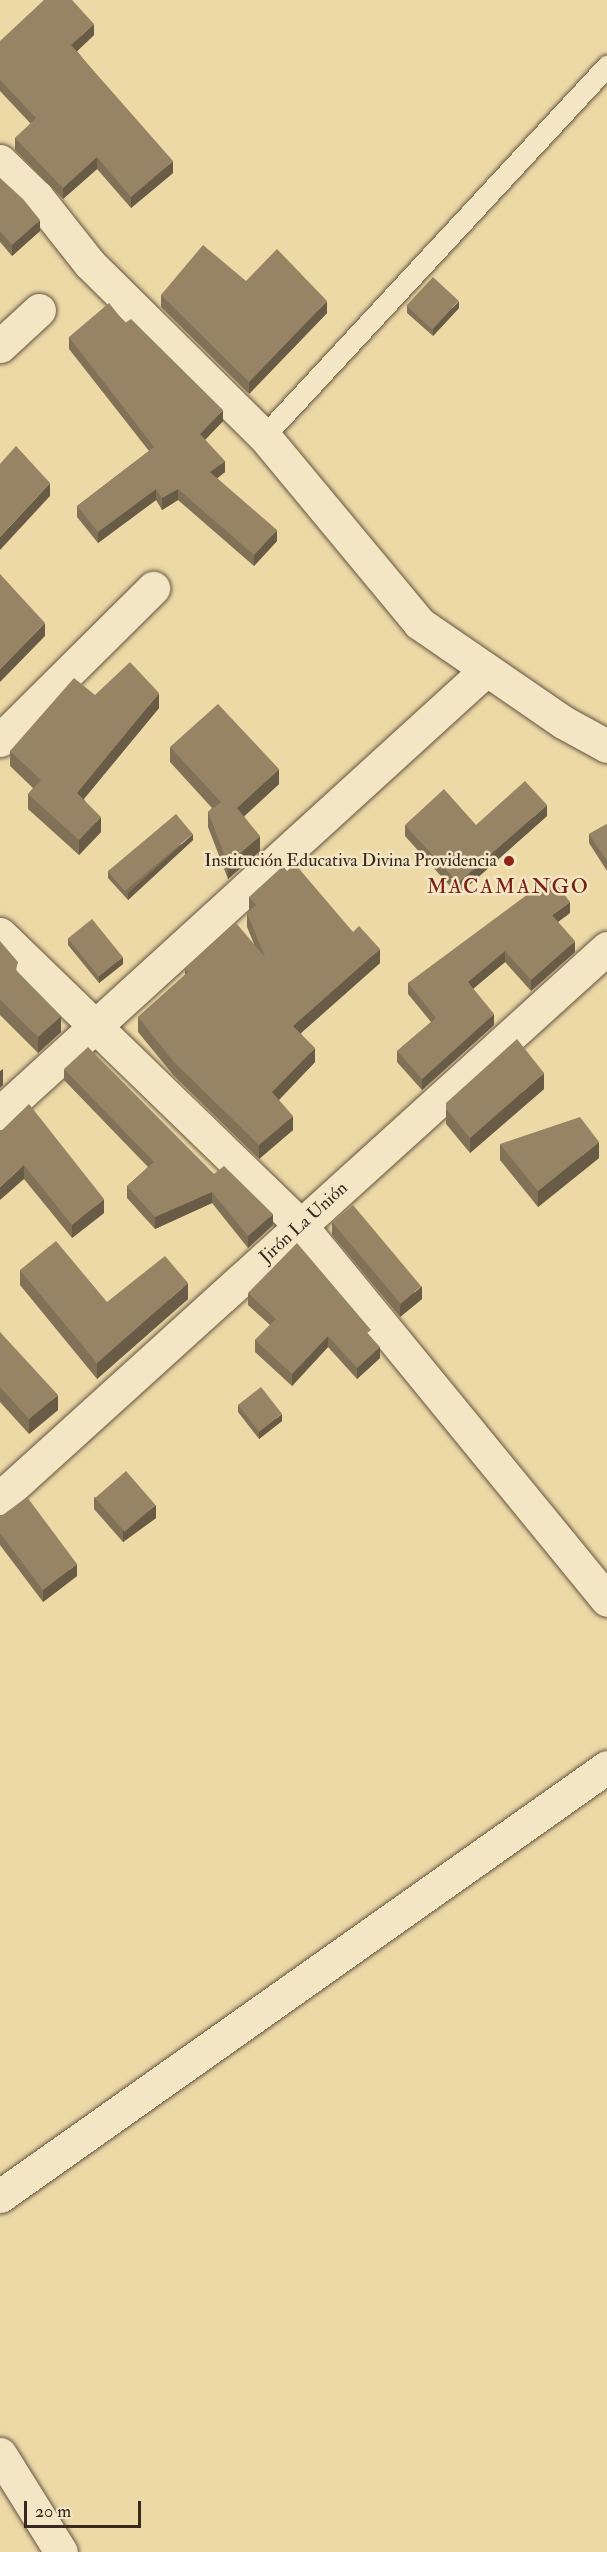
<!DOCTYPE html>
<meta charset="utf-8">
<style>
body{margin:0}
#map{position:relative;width:607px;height:2552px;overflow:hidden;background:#ecd9a6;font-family:"IM FELL Double Pica",serif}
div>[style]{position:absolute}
.roads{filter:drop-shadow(0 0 2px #655440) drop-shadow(0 0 2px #655440)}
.service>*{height:21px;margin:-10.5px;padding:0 10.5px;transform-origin:10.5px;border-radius:10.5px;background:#f3e6c5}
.minor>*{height:33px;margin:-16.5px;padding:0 16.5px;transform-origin:16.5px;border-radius:16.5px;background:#f3e6c5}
.tertiary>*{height:33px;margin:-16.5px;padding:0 16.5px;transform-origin:16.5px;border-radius:16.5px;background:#f3e6c5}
.wall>*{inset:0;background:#817257}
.shaded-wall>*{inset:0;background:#695c47}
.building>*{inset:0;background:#968465;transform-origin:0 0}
.dots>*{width:16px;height:16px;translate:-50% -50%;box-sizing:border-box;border:3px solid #f3e6c5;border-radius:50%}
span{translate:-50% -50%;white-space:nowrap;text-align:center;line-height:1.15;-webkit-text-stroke:5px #f3e6c5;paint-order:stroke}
.poi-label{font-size:18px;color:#38281e}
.right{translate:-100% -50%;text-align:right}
.street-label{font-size:18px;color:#38281e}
.quarter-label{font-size:21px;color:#7a1f14;letter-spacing:1.5px}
.scale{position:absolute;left:24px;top:2501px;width:117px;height:27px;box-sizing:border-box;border:3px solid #38281e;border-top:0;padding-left:8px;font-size:18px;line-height:21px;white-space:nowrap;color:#38281e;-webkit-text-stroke:4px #f3e6c5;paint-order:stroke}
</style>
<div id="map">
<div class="roads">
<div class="service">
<i style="left:264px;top:436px;width:505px;rotate:-47.17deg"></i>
</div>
<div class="minor">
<i style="left:0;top:346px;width:53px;rotate:-42.7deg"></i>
<i style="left:0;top:740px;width:216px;rotate:-44.8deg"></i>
<i style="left:0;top:934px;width:419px;rotate:44.1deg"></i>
<i style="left:301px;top:1226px;width:483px;rotate:50.7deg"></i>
<i style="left:0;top:1113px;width:658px;rotate:-42.35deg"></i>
<i style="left:0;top:1498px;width:819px;rotate:-42.18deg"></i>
<i style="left:0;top:2196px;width:743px;rotate:-35.25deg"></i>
<i style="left:0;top:2454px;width:115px;rotate:58.1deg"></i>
</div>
<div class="tertiary">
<i style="left:0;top:161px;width:52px;rotate:44.2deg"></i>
<i style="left:37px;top:197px;width:85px;rotate:51.7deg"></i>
<i style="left:90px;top:264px;width:245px;rotate:44.7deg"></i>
<i style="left:264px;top:436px;width:243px;rotate:50.3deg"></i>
<i style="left:419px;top:623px;width:175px;rotate:34.5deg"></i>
<i style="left:563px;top:722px;width:50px;rotate:28.6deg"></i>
</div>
</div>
<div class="wall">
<i style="clip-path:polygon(94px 35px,77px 51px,173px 173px,131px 208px,97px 169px,63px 199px,15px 150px,15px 138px,31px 124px,0 91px,0 41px)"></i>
<i style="clip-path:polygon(0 178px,40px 231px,12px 256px,0 242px)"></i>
<i style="clip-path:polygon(246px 281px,327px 313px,249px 394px,161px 307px,161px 295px)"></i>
<i style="clip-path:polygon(407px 306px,459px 308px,433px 336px,407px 313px)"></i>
<i style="clip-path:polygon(125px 323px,223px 421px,205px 440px,225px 472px,217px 478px,277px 541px,254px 566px,178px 500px,162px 510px,156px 500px,98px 543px,77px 517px,77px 506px,149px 451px,69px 349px,69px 337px)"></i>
<i style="clip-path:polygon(95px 695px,159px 708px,84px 799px,101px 832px,79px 855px,28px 809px,28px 794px,33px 788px,10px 766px,10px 751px)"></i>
<i style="clip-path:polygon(170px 747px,279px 784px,244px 816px,260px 851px,228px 879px,208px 827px,208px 812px,212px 808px,170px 762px)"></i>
<i style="clip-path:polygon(547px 816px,458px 895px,405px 836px,405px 825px,476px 825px)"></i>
<i style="clip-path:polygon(607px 824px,607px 871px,589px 843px,589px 834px)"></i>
<i style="clip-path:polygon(193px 840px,128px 900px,108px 878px,108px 871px)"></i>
<i style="clip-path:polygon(287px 871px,380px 963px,301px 1033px,315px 1062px,279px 1100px,293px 1130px,259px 1159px,174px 1076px,138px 1032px,138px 1017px,185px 975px,185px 968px,254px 944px,247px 927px,247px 913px,249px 911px,249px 897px)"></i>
<i style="clip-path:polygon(570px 913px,558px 922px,575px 952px,531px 991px,505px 962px,473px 989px,494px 1025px,422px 1090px,397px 1062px,397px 1051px,431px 1022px,408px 994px,408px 983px)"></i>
<i style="clip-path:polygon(68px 938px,123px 964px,99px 983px,68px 945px)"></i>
<i style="clip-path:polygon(0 941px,18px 973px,61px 1032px,38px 1053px,0 1015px)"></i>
<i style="clip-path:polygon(64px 1069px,214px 1174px,273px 1225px,248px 1248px,212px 1203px,155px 1229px,127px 1198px,127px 1186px,148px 1167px,64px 1080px)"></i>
<i style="clip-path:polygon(544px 1089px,470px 1153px,446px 1124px,446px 1103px)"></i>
<i style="clip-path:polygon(0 1132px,104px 1213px,72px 1238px,24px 1179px)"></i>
<i style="clip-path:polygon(500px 1144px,599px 1158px,538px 1207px,500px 1160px)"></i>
<i style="clip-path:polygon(332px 1222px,422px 1299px,400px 1317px,332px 1235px)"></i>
<i style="clip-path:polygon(20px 1270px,107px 1302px,188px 1299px,97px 1379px,20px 1285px)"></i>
<i style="clip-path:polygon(248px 1293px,371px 1337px,380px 1358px,357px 1379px,328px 1347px,292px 1386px,255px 1352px,255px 1340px,270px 1325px,248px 1305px)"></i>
<i style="clip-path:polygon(0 1332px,58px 1410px,29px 1434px,0 1402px)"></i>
<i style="clip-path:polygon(238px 1405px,282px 1421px,259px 1439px,238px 1412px)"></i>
<i style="clip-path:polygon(94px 1497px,156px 1518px,123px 1542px,94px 1509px)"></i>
<i style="clip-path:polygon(0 1517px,77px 1576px,43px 1602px,0 1545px)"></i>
</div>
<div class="shaded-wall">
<i style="clip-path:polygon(94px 24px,94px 35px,71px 57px,71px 45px)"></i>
<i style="clip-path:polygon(97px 157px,97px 169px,63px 199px,63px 188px)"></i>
<i style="clip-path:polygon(173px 161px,173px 173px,131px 208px,131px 197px)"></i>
<i style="clip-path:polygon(40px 220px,40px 231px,12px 256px,12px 245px)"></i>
<i style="clip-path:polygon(327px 301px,327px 313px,249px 394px,249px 382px)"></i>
<i style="clip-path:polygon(459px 301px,459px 308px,433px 336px,433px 329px)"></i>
<i style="clip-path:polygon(223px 410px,223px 421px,200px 445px,200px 434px)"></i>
<i style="clip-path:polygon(225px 461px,225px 472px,210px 484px,210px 472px)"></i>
<i style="clip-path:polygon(50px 483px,50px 496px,0 550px,0 537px)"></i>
<i style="clip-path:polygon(156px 489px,156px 500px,98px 543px,98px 532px)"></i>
<i style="clip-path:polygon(178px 489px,178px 500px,162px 510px,162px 498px)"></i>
<i style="clip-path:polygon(277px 530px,277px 541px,254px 566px,254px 555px)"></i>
<i style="clip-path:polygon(45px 623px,45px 636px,0 682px,0 669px)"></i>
<i style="clip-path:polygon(159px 693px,159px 708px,77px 807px,77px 793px)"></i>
<i style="clip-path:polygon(279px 769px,279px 784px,237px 823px,237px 808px)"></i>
<i style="clip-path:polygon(547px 805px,547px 816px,458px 895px,458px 883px)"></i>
<i style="clip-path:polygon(101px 817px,101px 832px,79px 855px,79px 840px)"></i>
<i style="clip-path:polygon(193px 834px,193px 840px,128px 900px,128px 893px)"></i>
<i style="clip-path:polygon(260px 836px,260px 851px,228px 879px,228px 864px)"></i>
<i style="clip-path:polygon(570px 902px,570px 913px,552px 926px,552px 915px)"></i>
<i style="clip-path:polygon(575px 941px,575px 952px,531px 991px,531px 980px)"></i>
<i style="clip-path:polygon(380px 949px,380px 963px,293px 1040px,293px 1026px)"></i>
<i style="clip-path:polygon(505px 951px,505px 962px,468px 993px,468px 982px)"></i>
<i style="clip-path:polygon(123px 957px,123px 964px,99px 983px,99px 976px)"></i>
<i style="clip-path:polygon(494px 1014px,494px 1025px,422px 1090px,422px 1079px)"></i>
<i style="clip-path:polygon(61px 1016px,61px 1032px,38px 1053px,38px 1037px)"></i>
<i style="clip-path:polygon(315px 1048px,315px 1062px,272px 1107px,272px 1092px)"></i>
<i style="clip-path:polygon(3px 1069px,3px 1085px,0 1088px,0 1071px)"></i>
<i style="clip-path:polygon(544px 1073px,544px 1089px,470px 1153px,470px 1138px)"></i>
<i style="clip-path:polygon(293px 1116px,293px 1130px,259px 1159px,259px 1145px)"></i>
<i style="clip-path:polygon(599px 1142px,599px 1158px,538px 1207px,538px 1191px)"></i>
<i style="clip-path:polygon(24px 1165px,24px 1179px,0 1200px,0 1187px)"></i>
<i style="clip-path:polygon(212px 1192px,212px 1203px,155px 1229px,155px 1217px)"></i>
<i style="clip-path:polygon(104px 1199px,104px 1213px,72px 1238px,72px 1225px)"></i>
<i style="clip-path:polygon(273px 1214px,273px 1225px,248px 1248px,248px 1236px)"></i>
<i style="clip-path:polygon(188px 1283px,188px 1299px,97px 1379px,97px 1363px)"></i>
<i style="clip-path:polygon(422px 1286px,422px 1299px,400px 1317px,400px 1305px)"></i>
<i style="clip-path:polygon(328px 1336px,328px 1347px,292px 1386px,292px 1374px)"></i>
<i style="clip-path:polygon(380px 1347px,380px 1358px,357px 1379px,357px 1368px)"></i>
<i style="clip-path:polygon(58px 1395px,58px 1410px,29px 1434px,29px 1419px)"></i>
<i style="clip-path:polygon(282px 1414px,282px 1421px,259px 1439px,259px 1432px)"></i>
<i style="clip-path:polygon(156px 1505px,156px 1518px,123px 1542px,123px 1530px)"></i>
<i style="clip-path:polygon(77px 1564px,77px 1576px,43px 1602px,43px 1590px)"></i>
</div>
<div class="building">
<i style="clip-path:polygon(44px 0,72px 0,94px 24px,71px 45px,173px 161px,131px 197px,97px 157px,63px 188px,15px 138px,36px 118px,0 80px,0 41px)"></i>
<i style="clip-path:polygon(0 178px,23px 199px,40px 220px,12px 245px,0 231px)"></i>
<i style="clip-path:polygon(203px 245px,246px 281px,277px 249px,327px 301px,249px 382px,161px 295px)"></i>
<i style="left:433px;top:277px;width:35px;height:39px;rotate:43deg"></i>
<i style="clip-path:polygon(109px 303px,125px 323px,131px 319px,223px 410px,200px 434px,225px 461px,210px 472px,277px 530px,254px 555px,178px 489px,162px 498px,156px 489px,98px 532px,77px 506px,154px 447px,69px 337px)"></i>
<i style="clip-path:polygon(16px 446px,50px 483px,0 537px,0 464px)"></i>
<i style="clip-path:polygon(0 574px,45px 623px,0 669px)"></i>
<i style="clip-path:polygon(130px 662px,159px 693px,77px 793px,101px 817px,79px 840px,28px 794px,41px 780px,10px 751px,74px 678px,95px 695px)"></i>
<i style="clip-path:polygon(218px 704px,279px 769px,237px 808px,260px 836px,228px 864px,208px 812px,221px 802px,170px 747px)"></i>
<i style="clip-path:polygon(525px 781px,547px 805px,458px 883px,405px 825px,444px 789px,476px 825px)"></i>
<i style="left:176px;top:814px;width:26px;height:89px;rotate:50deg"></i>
<i style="clip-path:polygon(607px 824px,607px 861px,589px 834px)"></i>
<i style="clip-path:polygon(295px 864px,353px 932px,359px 926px,380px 949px,293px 1026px,315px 1048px,272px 1092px,293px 1116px,259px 1145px,174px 1062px,138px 1017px,188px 972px,185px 968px,236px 923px,265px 957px,247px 913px,256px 905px,249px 897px,283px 866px,287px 871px)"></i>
<i style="clip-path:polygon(551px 877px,570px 902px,552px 915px,575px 941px,531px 980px,505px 951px,468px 982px,494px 1014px,422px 1079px,397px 1051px,436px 1018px,408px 983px)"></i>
<i style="left:92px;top:919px;width:49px;height:31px;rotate:51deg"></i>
<i style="clip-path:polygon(0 941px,18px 962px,16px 970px,61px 1016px,38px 1037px,0 999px)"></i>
<i style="clip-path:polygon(517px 1039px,544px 1073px,470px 1138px,446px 1109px,446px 1103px)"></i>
<i style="clip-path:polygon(88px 1047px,214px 1174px,224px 1166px,273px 1214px,248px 1236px,212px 1192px,155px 1217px,127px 1186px,154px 1162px,64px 1069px)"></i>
<i style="clip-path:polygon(29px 1104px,104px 1199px,72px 1225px,24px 1165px,0 1187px,0 1132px)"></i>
<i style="clip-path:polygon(580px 1117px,599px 1142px,538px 1191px,500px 1144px)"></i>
<i style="left:353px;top:1205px;width:106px;height:27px;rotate:50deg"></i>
<i style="clip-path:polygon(56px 1241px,107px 1302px,165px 1256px,188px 1283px,97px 1363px,20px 1270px)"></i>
<i style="clip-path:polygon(297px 1243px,371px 1330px,367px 1333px,380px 1347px,357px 1368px,328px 1336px,292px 1374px,255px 1340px,276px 1319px,248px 1293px)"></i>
<i style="clip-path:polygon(0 1332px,58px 1395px,29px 1419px,0 1387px)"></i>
<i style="left:261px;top:1387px;width:34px;height:29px;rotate:52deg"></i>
<i style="left:126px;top:1471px;width:45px;height:41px;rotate:49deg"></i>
<i style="clip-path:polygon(27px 1497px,77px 1564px,43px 1590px,0 1533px,0 1517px)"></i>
</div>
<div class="dots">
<i style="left:509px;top:861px;background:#8f2418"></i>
</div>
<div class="poi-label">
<span class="right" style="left:497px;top:861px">Institución Educativa Divina Providencia</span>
</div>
<div class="street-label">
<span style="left:304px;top:1223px;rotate:-42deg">Jirón La Unión</span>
</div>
<div class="quarter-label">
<span style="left:508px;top:887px">MACAMANGO</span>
</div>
<div class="scale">20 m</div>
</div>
